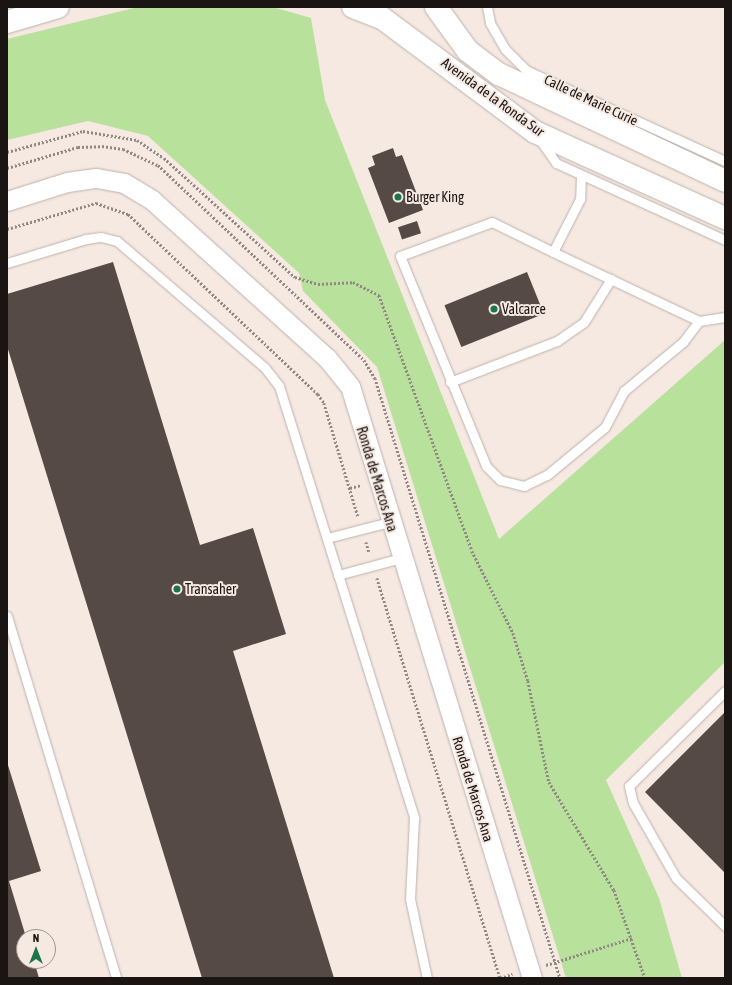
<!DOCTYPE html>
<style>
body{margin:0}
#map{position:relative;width:732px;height:985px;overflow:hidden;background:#f6e9e2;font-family:"Asap Condensed",sans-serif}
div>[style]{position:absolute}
.green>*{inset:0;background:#b8e19c}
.building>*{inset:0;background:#554a45;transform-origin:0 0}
.path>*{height:2.5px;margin-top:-1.25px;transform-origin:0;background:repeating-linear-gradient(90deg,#918883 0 2px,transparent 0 4px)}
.roads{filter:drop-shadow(0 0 1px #bdb1ab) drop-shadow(0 0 1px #bdb1ab)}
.lane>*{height:9px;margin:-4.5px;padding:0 4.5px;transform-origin:4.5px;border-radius:4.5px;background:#fff}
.street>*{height:19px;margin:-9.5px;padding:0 9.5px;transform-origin:9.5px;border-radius:9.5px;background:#fff}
.secondary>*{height:22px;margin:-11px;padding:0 11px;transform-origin:11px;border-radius:11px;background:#fff}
.primary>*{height:22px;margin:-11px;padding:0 11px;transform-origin:11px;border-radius:11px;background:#fff}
.dots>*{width:11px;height:11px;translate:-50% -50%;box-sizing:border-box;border:2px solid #f6e9e2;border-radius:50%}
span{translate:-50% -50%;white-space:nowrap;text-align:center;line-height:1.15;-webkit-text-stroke:4px #f6e9e2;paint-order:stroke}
.street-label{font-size:14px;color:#1a1513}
.poi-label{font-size:14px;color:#1a1513}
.left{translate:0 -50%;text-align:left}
.frame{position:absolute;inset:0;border:8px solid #1a1513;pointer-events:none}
.north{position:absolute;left:16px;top:929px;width:40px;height:40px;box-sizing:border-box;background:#f6e9e2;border:1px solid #9e948f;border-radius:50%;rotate:0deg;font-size:11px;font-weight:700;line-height:16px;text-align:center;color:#1a1513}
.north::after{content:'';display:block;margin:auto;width:14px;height:18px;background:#1b754a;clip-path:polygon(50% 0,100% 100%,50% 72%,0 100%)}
</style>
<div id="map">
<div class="green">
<i style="clip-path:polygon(138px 7px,273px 7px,311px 18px,325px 100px,499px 539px,725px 340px,725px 662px,606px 780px,659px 898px,682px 978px,566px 978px,377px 367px,303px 291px,299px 273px,148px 136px,88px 121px,7px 140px,7px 39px)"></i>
</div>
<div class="building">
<i style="clip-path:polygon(393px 148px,396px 157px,402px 155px,423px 210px,389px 223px,368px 168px,375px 165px,372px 156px)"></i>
<i style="left:417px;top:221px;width:13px;height:20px;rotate:72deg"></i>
<i style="clip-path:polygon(113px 262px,200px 545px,253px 528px,286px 634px,233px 651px,334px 978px,202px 978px,7px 346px,7px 294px)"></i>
<i style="left:527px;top:272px;width:45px;height:89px;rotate:68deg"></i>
<i style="clip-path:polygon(725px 712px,725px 873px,645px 792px)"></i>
<i style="clip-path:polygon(7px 762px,41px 871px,9px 881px,26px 937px,24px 961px,34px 961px,39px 978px,7px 978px)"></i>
</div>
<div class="path">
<i style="left:7px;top:152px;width:79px;rotate:-15.4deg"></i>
<i style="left:83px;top:131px;width:55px;rotate:9.5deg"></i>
<i style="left:137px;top:140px;width:32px;rotate:34deg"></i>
<i style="left:164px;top:158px;width:177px;rotate:42.3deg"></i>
<i style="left:295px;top:277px;width:24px;rotate:17deg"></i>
<i style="left:318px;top:284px;width:35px;rotate:-3deg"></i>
<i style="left:353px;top:282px;width:29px;rotate:27deg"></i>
<i style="left:379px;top:295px;width:272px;rotate:70deg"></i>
<i style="left:472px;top:551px;width:92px;rotate:63.4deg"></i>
<i style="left:513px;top:633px;width:50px;rotate:72.6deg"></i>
<i style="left:528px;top:681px;width:103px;rotate:78.3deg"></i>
<i style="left:549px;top:782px;width:126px;rotate:59deg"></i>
<i style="left:614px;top:890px;width:93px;rotate:70.6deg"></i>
<i style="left:7px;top:168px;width:74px;rotate:-16.5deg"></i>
<i style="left:78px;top:147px;width:24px;rotate:-2deg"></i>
<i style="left:102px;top:146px;width:21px;rotate:8deg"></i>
<i style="left:123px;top:149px;width:38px;rotate:25deg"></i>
<i style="left:158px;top:165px;width:284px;rotate:43.4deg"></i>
<i style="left:364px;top:360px;width:21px;rotate:59deg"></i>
<i style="left:375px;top:378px;width:628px;rotate:72.86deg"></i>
<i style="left:7px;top:229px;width:93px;rotate:-16.3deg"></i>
<i style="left:96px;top:203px;width:34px;rotate:19deg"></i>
<i style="left:128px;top:214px;width:262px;rotate:43.5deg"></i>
<i style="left:318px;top:394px;width:11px;rotate:56deg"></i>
<i style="left:324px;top:403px;width:118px;rotate:73.3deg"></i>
<i style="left:350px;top:488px;width:11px;rotate:-15deg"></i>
<i style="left:366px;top:542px;width:10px;rotate:73deg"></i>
<i style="left:377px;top:578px;width:418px;rotate:72.9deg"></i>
<i style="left:546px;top:965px;width:90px;rotate:-17.4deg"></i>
<i style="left:500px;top:978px;width:13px;rotate:-18deg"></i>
</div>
<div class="roads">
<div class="lane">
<i style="left:487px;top:7px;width:16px;rotate:79deg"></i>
<i style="left:490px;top:23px;width:30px;rotate:60deg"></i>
<i style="left:505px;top:49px;width:30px;rotate:45deg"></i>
<i style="left:526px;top:70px;width:219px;rotate:24.6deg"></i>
<i style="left:538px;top:137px;width:32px;rotate:55deg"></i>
<i style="left:556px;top:163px;width:186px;rotate:24.5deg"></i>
<i style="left:581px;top:176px;width:23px;rotate:92deg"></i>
<i style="left:580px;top:199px;width:59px;rotate:117deg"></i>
<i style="left:553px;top:252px;width:161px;rotate:25.3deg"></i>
<i style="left:699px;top:321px;width:26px;rotate:-9deg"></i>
<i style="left:553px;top:252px;width:68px;rotate:-153.8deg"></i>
<i style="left:492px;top:222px;width:98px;rotate:159.7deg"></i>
<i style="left:400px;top:256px;width:227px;rotate:67.7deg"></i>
<i style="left:486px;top:466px;width:20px;rotate:45deg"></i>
<i style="left:500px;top:480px;width:25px;rotate:14deg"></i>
<i style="left:524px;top:486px;width:25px;rotate:-26deg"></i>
<i style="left:547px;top:475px;width:75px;rotate:-39.6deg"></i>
<i style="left:605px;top:427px;width:41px;rotate:-62.2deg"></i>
<i style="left:624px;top:391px;width:77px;rotate:-39.7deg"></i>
<i style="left:683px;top:342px;width:26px;rotate:-53deg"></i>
<i style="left:7px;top:263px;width:83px;rotate:-16.9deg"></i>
<i style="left:86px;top:239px;width:15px;rotate:-8deg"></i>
<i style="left:101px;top:237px;width:16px;rotate:14deg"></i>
<i style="left:117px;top:241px;width:195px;rotate:40.6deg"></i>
<i style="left:265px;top:368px;width:23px;rotate:52deg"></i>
<i style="left:279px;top:386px;width:453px;rotate:72.6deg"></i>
<i style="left:414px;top:818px;width:81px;rotate:92.8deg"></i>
<i style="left:410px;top:899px;width:81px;rotate:77.9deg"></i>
<i style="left:450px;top:382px;width:115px;rotate:-21deg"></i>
<i style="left:557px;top:341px;width:33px;rotate:-35deg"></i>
<i style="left:584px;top:322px;width:51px;rotate:-57.9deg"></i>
<i style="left:327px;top:538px;width:65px;rotate:-14.3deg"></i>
<i style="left:338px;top:575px;width:65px;rotate:-15.1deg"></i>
<i style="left:7px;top:616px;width:378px;rotate:73.2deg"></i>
<i style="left:725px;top:691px;width:135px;rotate:135.3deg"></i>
<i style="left:629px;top:786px;width:17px;rotate:77deg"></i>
<i style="left:633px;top:803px;width:86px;rotate:60.2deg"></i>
<i style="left:676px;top:878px;width:69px;rotate:44.4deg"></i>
</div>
<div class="street">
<i style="left:7px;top:201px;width:63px;rotate:-17.6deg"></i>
<i style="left:67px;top:182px;width:29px;rotate:-8deg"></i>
<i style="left:96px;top:178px;width:28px;rotate:10deg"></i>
<i style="left:124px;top:183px;width:33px;rotate:31deg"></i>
<i style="left:152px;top:200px;width:236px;rotate:42.1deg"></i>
<i style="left:327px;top:358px;width:36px;rotate:51deg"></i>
<i style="left:350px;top:386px;width:619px;rotate:72.91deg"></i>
</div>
<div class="secondary">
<i style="left:353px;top:7px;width:31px;rotate:21deg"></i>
<i style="left:382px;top:18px;width:191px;rotate:36.7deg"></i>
<i style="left:535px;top:132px;width:209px;rotate:24.4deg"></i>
<i style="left:436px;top:7px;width:54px;rotate:54deg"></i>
<i style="left:468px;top:51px;width:39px;rotate:37deg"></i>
<i style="left:499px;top:74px;width:250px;rotate:25.3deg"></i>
</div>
<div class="primary">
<i style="left:7px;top:22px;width:53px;rotate:-16.4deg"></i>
</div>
</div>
<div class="dots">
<i style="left:398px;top:197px;background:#1b754a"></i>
<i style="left:494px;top:309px;background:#1b754a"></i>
<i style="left:177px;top:589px;background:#1b754a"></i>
</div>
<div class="street-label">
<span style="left:493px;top:97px;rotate:36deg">Avenida de la Ronda Sur</span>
<span style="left:591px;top:100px;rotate:25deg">Calle de Marie Curie</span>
<span style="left:377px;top:479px;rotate:73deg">Ronda de Marcos Ana</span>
<span style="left:473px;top:789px;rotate:73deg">Ronda de Marcos Ana</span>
</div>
<div class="poi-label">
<span class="left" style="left:406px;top:197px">Burger King</span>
<span class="left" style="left:502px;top:309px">Valcarce</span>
<span class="left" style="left:185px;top:589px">Transaher</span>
</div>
<div class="frame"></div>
<div class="north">N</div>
</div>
